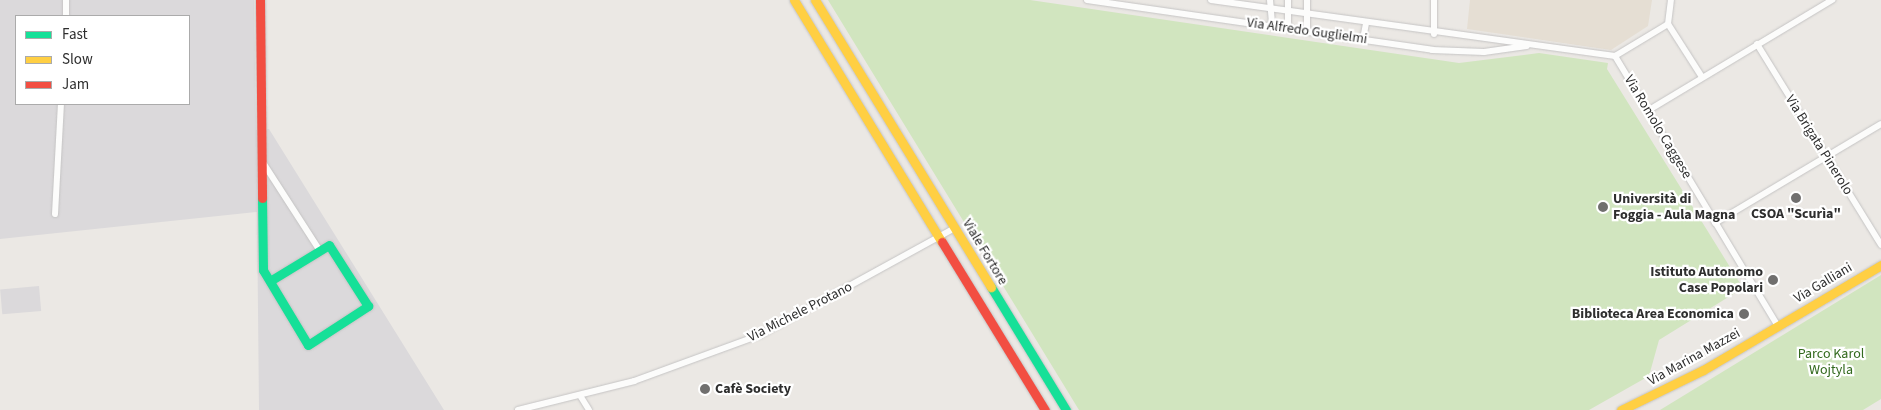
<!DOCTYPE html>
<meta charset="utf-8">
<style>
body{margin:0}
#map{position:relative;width:1881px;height:410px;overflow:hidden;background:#ebe8e4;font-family:"Source Sans 3",sans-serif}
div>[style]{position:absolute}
.industrial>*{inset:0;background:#dbd9db;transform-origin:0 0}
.education>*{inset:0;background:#e5ded3}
.green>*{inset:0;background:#d1e5bf}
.roads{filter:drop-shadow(0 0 1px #c5c4c4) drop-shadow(0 0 1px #c5c4c4)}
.street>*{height:6px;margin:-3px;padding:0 3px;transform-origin:3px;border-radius:3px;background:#fcfcfb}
.fast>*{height:9px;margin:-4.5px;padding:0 4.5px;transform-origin:4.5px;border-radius:4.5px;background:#16e098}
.slow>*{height:9px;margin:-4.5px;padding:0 4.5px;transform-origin:4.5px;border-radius:4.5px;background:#ffcf43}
.jam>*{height:9px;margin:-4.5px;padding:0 4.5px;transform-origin:4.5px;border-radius:4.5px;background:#f24e42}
.dots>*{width:14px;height:14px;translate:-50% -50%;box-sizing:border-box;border:2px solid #fff;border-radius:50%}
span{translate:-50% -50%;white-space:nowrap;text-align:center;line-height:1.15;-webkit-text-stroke:4.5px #fff;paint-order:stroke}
.street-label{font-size:14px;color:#2e2e2e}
.poi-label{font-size:14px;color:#2e2e2e;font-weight:700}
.left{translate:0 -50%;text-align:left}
.right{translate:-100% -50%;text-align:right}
.park-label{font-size:14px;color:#336a1e}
.legend{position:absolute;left:15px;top:15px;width:175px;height:90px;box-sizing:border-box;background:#fff;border:1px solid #ababab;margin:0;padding:6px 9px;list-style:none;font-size:15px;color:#2e2e2e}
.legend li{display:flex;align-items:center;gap:10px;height:25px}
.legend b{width:25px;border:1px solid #ababab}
</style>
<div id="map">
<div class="industrial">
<i style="clip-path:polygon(evenodd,0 0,254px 0,256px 130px,269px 129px,444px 410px,259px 410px,257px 212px,0 239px,0 0,16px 16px,189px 16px,189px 104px,16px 104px,16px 16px)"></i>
<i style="left:39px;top:286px;width:25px;height:39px;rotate:85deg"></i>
</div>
<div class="education">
<i style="clip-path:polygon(1470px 0,1652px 0,1648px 26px,1611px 50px,1467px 29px)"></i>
</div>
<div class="green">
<i style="clip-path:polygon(828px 0,1030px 0,1459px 63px,1539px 53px,1608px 63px,1607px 69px,1743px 288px,1659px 340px,1649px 376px,1589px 410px,1079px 410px)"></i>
<i style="clip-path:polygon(1881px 275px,1881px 399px,1863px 410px,1660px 410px)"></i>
</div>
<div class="roads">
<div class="street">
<i style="left:1087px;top:0;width:349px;rotate:8.2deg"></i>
<i style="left:1432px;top:50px;width:52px;rotate:2.2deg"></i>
<i style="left:1484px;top:52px;width:43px;rotate:-7.9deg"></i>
<i style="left:1211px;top:0;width:408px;rotate:7.9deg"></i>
<i style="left:1270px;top:0;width:25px;rotate:85deg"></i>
<i style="left:66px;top:16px;width:16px;rotate:-90deg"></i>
<i style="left:1668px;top:24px;width:63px;rotate:57.3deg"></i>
<i style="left:1288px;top:27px;width:27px;rotate:-90deg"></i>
<i style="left:1307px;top:30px;width:30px;rotate:-90deg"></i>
<i style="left:1434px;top:34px;width:34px;rotate:-90deg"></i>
<i style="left:1363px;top:39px;width:16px;rotate:-79deg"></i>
<i style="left:1757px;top:44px;width:236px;rotate:58.3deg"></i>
<i style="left:1615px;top:56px;width:315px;rotate:58.9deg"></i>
<i style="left:1615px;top:56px;width:62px;rotate:-31.1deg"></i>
<i style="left:1668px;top:24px;width:24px;rotate:-83deg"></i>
<i style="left:1649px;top:110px;width:214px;rotate:-31deg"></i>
<i style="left:262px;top:161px;width:107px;rotate:57.2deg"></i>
<i style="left:55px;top:214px;width:110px;rotate:-86.9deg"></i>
<i style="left:1715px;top:223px;width:193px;rotate:-30.8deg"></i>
<i style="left:581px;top:397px;width:15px;rotate:58deg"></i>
<i style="left:518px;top:410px;width:120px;rotate:-14deg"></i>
<i style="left:634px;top:381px;width:134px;rotate:-20.1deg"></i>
<i style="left:760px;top:335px;width:222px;rotate:-28.8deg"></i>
</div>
<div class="fast">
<i style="left:262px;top:198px;width:72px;rotate:89.2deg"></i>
<i style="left:263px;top:270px;width:87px;rotate:59deg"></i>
<i style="left:308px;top:345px;width:72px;rotate:-33deg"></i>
<i style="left:368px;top:306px;width:72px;rotate:-122.6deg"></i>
<i style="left:329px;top:245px;width:69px;rotate:148.6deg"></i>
<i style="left:991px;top:287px;width:144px;rotate:58.6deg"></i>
</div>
<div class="slow">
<i style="left:794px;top:0;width:284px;rotate:58.6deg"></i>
<i style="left:815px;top:0;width:337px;rotate:58.5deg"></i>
<i style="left:1621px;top:410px;width:91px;rotate:-26deg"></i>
<i style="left:1703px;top:370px;width:207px;rotate:-30.5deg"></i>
</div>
<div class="jam">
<i style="left:260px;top:0;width:198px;rotate:89.4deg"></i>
<i style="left:942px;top:242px;width:197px;rotate:58.5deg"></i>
</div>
</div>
<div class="dots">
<i style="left:1796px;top:198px;background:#706f6e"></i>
<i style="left:1603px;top:207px;background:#706f6e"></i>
<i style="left:1773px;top:280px;background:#706f6e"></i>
<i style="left:1744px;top:314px;background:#706f6e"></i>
<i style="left:705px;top:389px;background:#706f6e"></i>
</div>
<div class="street-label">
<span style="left:1307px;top:31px;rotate:8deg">Via Alfredo Guglielmi</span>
<span style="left:1658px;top:127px;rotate:59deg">Via Romolo Caggese</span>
<span style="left:1819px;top:145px;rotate:58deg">Via Brigata Pinerolo</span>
<span style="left:985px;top:252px;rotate:59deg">Viale Fortore</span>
<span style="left:1823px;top:283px;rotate:-31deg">Via Galliani</span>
<span style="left:800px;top:312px;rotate:-27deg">Via Michele Protano</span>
<span style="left:1694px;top:357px;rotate:-29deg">Via Marina Mazzei</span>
</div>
<div class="poi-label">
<span class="left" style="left:1613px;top:207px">Università di<br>Foggia - Aula Magna</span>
<span style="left:1796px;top:214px">CSOA "Scurìa"</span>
<span class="right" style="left:1763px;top:280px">Istituto Autonomo<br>Case Popolari</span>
<span class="right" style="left:1734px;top:314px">Biblioteca Area Economica</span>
<span class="left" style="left:715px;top:389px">Cafè Society</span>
</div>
<div class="park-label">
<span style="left:1831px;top:362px">Parco Karol<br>Wojtyla</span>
</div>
<ul class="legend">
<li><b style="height:6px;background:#16e098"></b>Fast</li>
<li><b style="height:6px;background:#ffcf43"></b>Slow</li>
<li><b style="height:6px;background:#f24e42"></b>Jam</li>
</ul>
</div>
